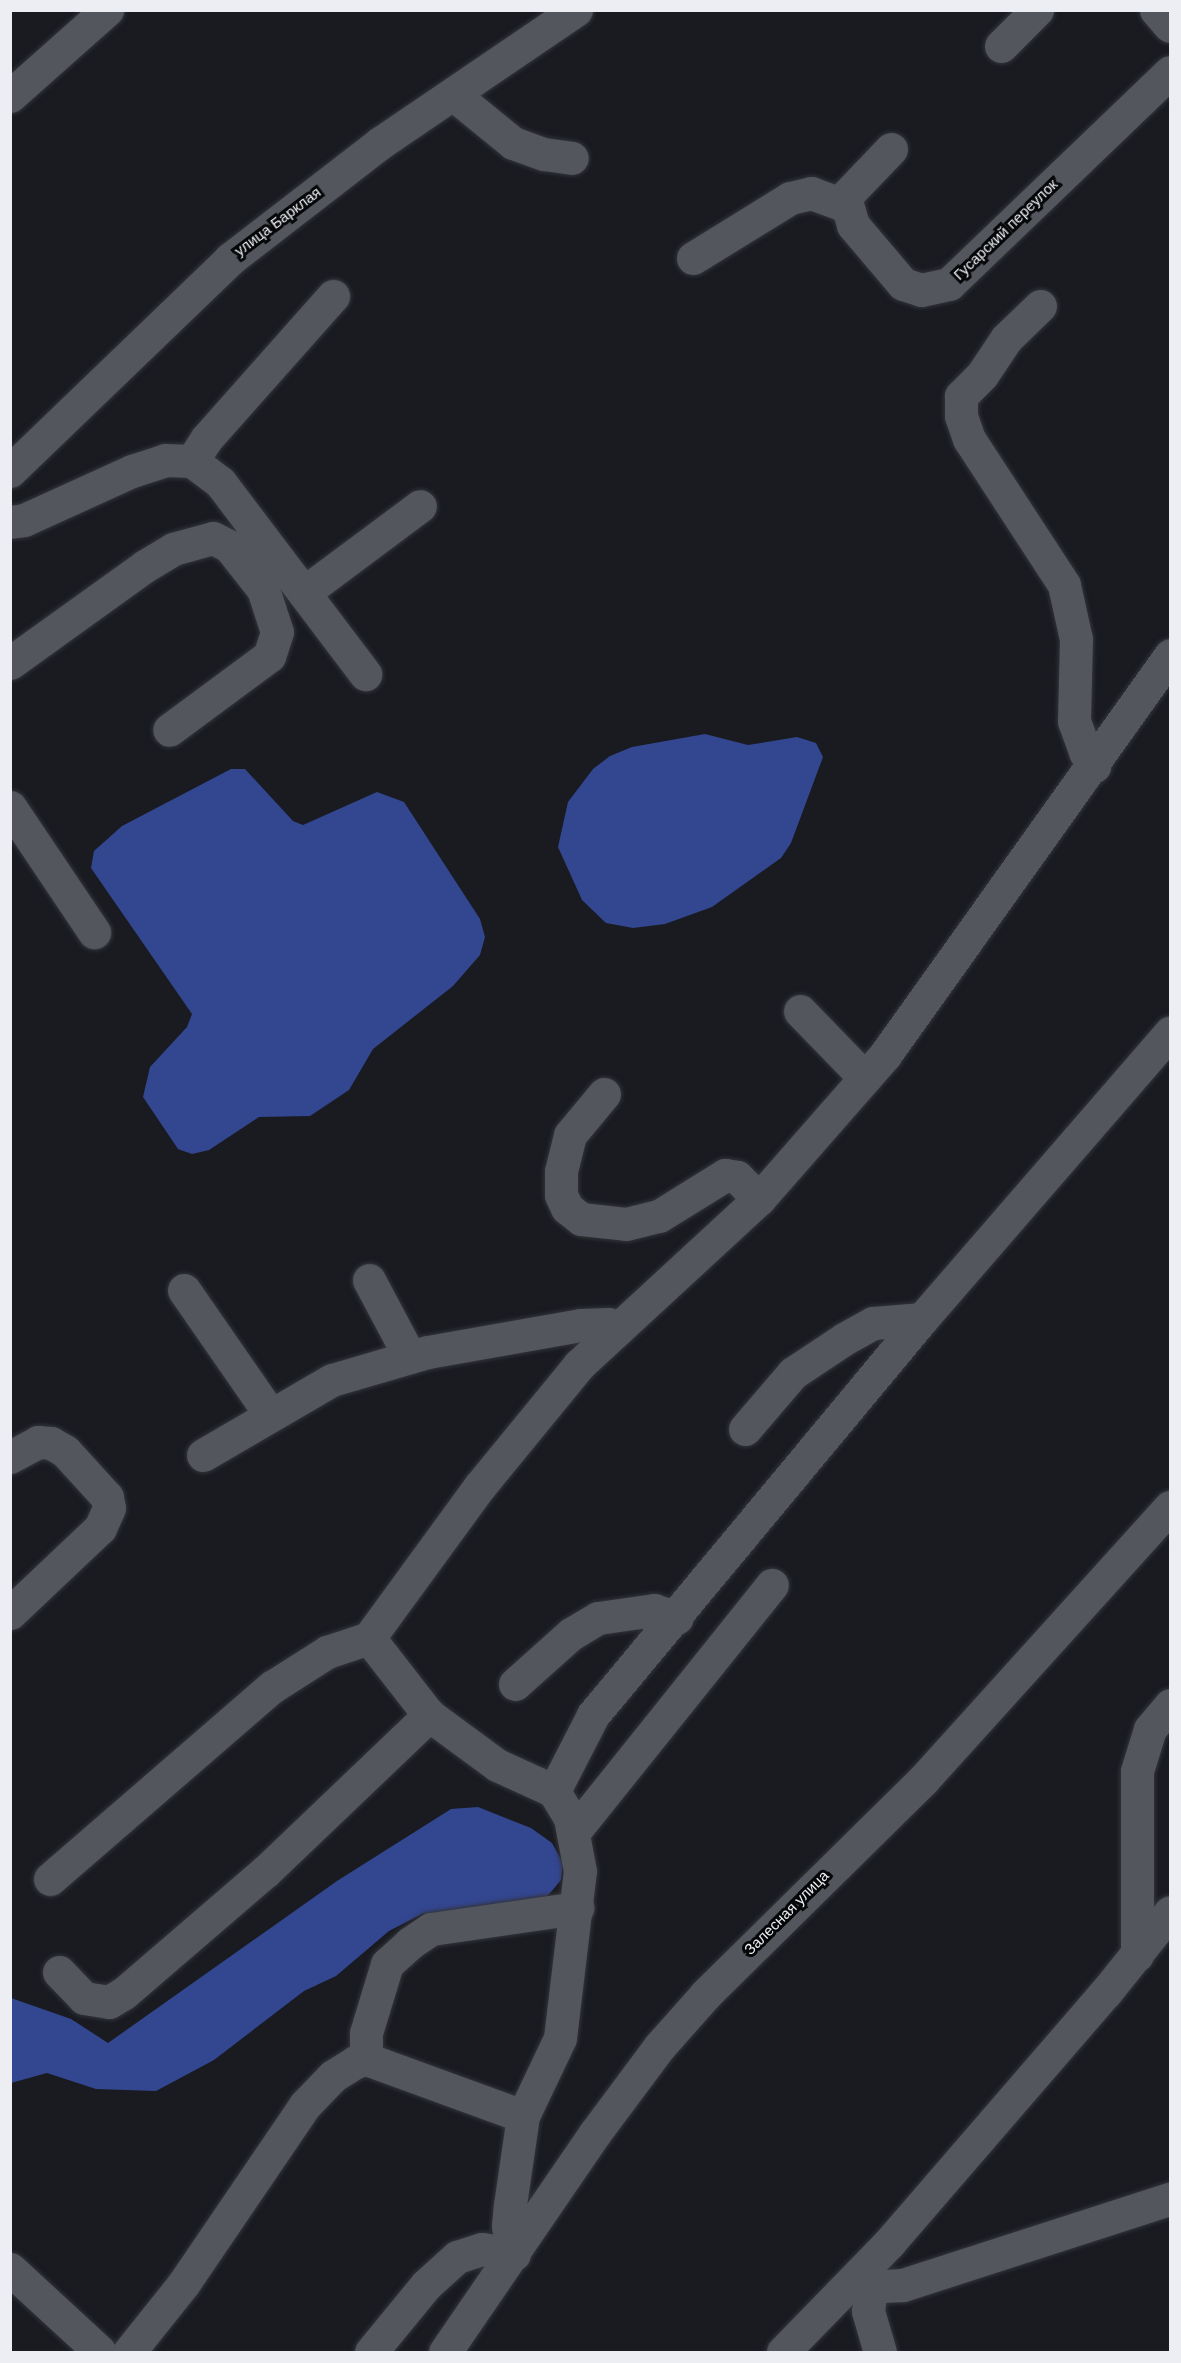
<!DOCTYPE html>
<meta charset="utf-8">
<style>
body{margin:0}
#map{position:relative;width:1181px;height:2363px;overflow:hidden;background:#191b21;font-family:"DM Sans",sans-serif}
div>[style]{position:absolute}
.forest>*{inset:0;background:#334690}
.roads{filter:drop-shadow(0 0 2px #333439) drop-shadow(0 0 2px #333439)}
.minor>*{height:33px;margin:-16.5px;padding:0 16.5px;transform-origin:16.5px;border-radius:16.5px;background:#53565d}
span{translate:-50% -50%;white-space:nowrap;text-align:center;line-height:1.15;-webkit-text-stroke:6px #050608;paint-order:stroke}
.street-label{font-size:15px;color:#edeef3}
.frame{position:absolute;inset:0;border:12px solid #edeef3;pointer-events:none}
</style>
<div id="map">
<div class="forest">
<i style="clip-path:polygon(705px 734px,748px 745px,797px 737px,816px 743px,823px 757px,791px 843px,781px 858px,712px 907px,665px 924px,633px 928px,606px 923px,582px 900px,558px 847px,568px 802px,593px 769px,610px 756px,632px 747px)"></i>
<i style="clip-path:polygon(231px 769px,245px 769px,293px 821px,303px 825px,377px 792px,404px 802px,480px 919px,485px 937px,480px 955px,453px 986px,373px 1049px,349px 1090px,310px 1116px,259px 1117px,209px 1150px,192px 1154px,178px 1149px,143px 1097px,150px 1067px,187px 1027px,192px 1014px,91px 868px,94px 851px,122px 826px)"></i>
<i style="clip-path:polygon(478px 1807px,531px 1828px,552px 1843px,563px 1863px,561px 1880px,546px 1898px,422px 1914px,389px 1931px,336px 1976px,304px 1991px,214px 2060px,156px 2091px,96px 2089px,47px 2073px,11px 2083px,11px 1998px,71px 2019px,108px 2043px,337px 1881px,451px 1809px)"></i>
</div>
<div class="roads">
<div class="minor">
<i style="left:1156px;top:10px;width:21px;rotate:49deg"></i>
<i style="left:1001px;top:46px;width:51px;rotate:-45deg"></i>
<i style="left:454px;top:95px;width:76px;rotate:39.1deg"></i>
<i style="left:513px;top:143px;width:33px;rotate:20deg"></i>
<i style="left:544px;top:154px;width:28px;rotate:8deg"></i>
<i style="left:10px;top:96px;width:130px;rotate:-41.6deg"></i>
<i style="left:891px;top:149px;width:66px;rotate:133.8deg"></i>
<i style="left:845px;top:197px;width:29px;rotate:74deg"></i>
<i style="left:853px;top:225px;width:77px;rotate:49.7deg"></i>
<i style="left:903px;top:284px;width:19px;rotate:18deg"></i>
<i style="left:921px;top:290px;width:29px;rotate:-12deg"></i>
<i style="left:949px;top:284px;width:306px;rotate:-43.8deg"></i>
<i style="left:693px;top:258px;width:114px;rotate:-31.7deg"></i>
<i style="left:790px;top:198px;width:22px;rotate:-13deg"></i>
<i style="left:811px;top:193px;width:37px;rotate:20deg"></i>
<i style="left:1040px;top:306px;width:47px;rotate:135.9deg"></i>
<i style="left:1006px;top:339px;width:43px;rotate:123.7deg"></i>
<i style="left:982px;top:375px;width:30px;rotate:135deg"></i>
<i style="left:961px;top:396px;width:20px;rotate:90deg"></i>
<i style="left:961px;top:416px;width:24px;rotate:71deg"></i>
<i style="left:969px;top:439px;width:174px;rotate:56.9deg"></i>
<i style="left:1064px;top:585px;width:55px;rotate:77.5deg"></i>
<i style="left:1076px;top:639px;width:82px;rotate:91.4deg"></i>
<i style="left:1074px;top:721px;width:33px;rotate:70deg"></i>
<i style="left:1085px;top:752px;width:17px;rotate:57deg"></i>
<i style="left:192px;top:461px;width:35px;rotate:37deg"></i>
<i style="left:220px;top:482px;width:241px;rotate:52.9deg"></i>
<i style="left:10px;top:471px;width:306px;rotate:-43.9deg"></i>
<i style="left:230px;top:259px;width:190px;rotate:-37.7deg"></i>
<i style="left:380px;top:143px;width:237px;rotate:-34.2deg"></i>
<i style="left:10px;top:522px;width:14px;rotate:-8deg"></i>
<i style="left:24px;top:520px;width:119px;rotate:-24.4deg"></i>
<i style="left:132px;top:471px;width:35px;rotate:-18deg"></i>
<i style="left:165px;top:460px;width:27px;rotate:2deg"></i>
<i style="left:192px;top:461px;width:27px;rotate:-57deg"></i>
<i style="left:207px;top:438px;width:190px;rotate:-48.4deg"></i>
<i style="left:306px;top:591px;width:142px;rotate:-36.7deg"></i>
<i style="left:10px;top:663px;width:166px;rotate:-35.7deg"></i>
<i style="left:145px;top:566px;width:33px;rotate:-31deg"></i>
<i style="left:173px;top:549px;width:41px;rotate:-15.4deg"></i>
<i style="left:213px;top:538px;width:18px;rotate:27deg"></i>
<i style="left:229px;top:546px;width:55px;rotate:51.7deg"></i>
<i style="left:263px;top:589px;width:45px;rotate:72deg"></i>
<i style="left:277px;top:632px;width:25px;rotate:108deg"></i>
<i style="left:269px;top:656px;width:124px;rotate:143.5deg"></i>
<i style="left:10px;top:807px;width:151px;rotate:56.1deg"></i>
<i style="left:800px;top:1011px;width:93px;rotate:45.9deg"></i>
<i style="left:604px;top:1094px;width:53px;rotate:129.7deg"></i>
<i style="left:570px;top:1135px;width:37px;rotate:104deg"></i>
<i style="left:561px;top:1171px;width:24px;rotate:90deg"></i>
<i style="left:561px;top:1195px;width:14px;rotate:65deg"></i>
<i style="left:567px;top:1208px;width:18px;rotate:38deg"></i>
<i style="left:581px;top:1219px;width:45px;rotate:6.3deg"></i>
<i style="left:626px;top:1224px;width:34px;rotate:-14deg"></i>
<i style="left:659px;top:1216px;width:78px;rotate:-31.8deg"></i>
<i style="left:725px;top:1175px;width:12px;rotate:9deg"></i>
<i style="left:737px;top:1177px;width:31px;rotate:45deg"></i>
<i style="left:369px;top:1280px;width:87px;rotate:62deg"></i>
<i style="left:184px;top:1290px;width:151px;rotate:55.3deg"></i>
<i style="left:745px;top:1429px;width:74px;rotate:-49.4deg"></i>
<i style="left:793px;top:1373px;width:61px;rotate:-33.7deg"></i>
<i style="left:844px;top:1339px;width:33px;rotate:-29deg"></i>
<i style="left:873px;top:1323px;width:49px;rotate:-4.7deg"></i>
<i style="left:203px;top:1455px;width:149px;rotate:-30.2deg"></i>
<i style="left:332px;top:1380px;width:100px;rotate:-16.3deg"></i>
<i style="left:428px;top:1352px;width:155px;rotate:-10deg"></i>
<i style="left:581px;top:1325px;width:27px;rotate:-2deg"></i>
<i style="left:608px;top:1324px;width:11px;rotate:27deg"></i>
<i style="left:10px;top:1457px;width:32px;rotate:-28deg"></i>
<i style="left:38px;top:1442px;width:13px;rotate:4deg"></i>
<i style="left:51px;top:1443px;width:16px;rotate:30deg"></i>
<i style="left:65px;top:1451px;width:62px;rotate:47.6deg"></i>
<i style="left:107px;top:1497px;width:11px;rotate:80deg"></i>
<i style="left:109px;top:1508px;width:22px;rotate:114deg"></i>
<i style="left:100px;top:1528px;width:124px;rotate:136.6deg"></i>
<i style="left:369px;top:1638px;width:98px;rotate:52.1deg"></i>
<i style="left:429px;top:1715px;width:84px;rotate:36.3deg"></i>
<i style="left:497px;top:1765px;width:63px;rotate:24.5deg"></i>
<i style="left:515px;top:1684px;width:75px;rotate:-41.8deg"></i>
<i style="left:571px;top:1634px;width:31px;rotate:-31deg"></i>
<i style="left:598px;top:1618px;width:57px;rotate:-8.1deg"></i>
<i style="left:654px;top:1610px;width:24px;rotate:19deg"></i>
<i style="left:573px;top:1833px;width:318px;rotate:-51.3deg"></i>
<i style="left:50px;top:1879px;width:294px;rotate:-40.9deg"></i>
<i style="left:272px;top:1687px;width:65px;rotate:-32.5deg"></i>
<i style="left:327px;top:1652px;width:44px;rotate:-18.4deg"></i>
<i style="left:369px;top:1638px;width:188px;rotate:-53.9deg"></i>
<i style="left:480px;top:1486px;width:156px;rotate:-50.7deg"></i>
<i style="left:579px;top:1365px;width:245px;rotate:-42.7deg"></i>
<i style="left:759px;top:1199px;width:191px;rotate:-48.8deg"></i>
<i style="left:885px;top:1055px;width:491px;rotate:-54.5deg"></i>
<i style="left:1137px;top:1955px;width:184px;rotate:-90deg"></i>
<i style="left:1137px;top:1771px;width:44px;rotate:-72.8deg"></i>
<i style="left:1150px;top:1729px;width:31px;rotate:-50deg"></i>
<i style="left:59px;top:1972px;width:36px;rotate:46deg"></i>
<i style="left:84px;top:1998px;width:25px;rotate:9deg"></i>
<i style="left:109px;top:2002px;width:17px;rotate:-31deg"></i>
<i style="left:124px;top:1993px;width:187px;rotate:-40.7deg"></i>
<i style="left:266px;top:1871px;width:226px;rotate:-43.7deg"></i>
<i style="left:366px;top:2059px;width:26px;rotate:-90deg"></i>
<i style="left:366px;top:2033px;width:72px;rotate:-73.1deg"></i>
<i style="left:387px;top:1964px;width:31px;rotate:-42deg"></i>
<i style="left:410px;top:1943px;width:25px;rotate:-34deg"></i>
<i style="left:431px;top:1929px;width:148px;rotate:-8.2deg"></i>
<i style="left:10px;top:2269px;width:122px;rotate:42.7deg"></i>
<i style="left:871px;top:2287px;width:24px;rotate:97deg"></i>
<i style="left:868px;top:2311px;width:43px;rotate:73.7deg"></i>
<i style="left:846px;top:2288px;width:57px;rotate:-3deg"></i>
<i style="left:903px;top:2285px;width:281px;rotate:-17.9deg"></i>
<i style="left:129px;top:2352px;width:88px;rotate:-51.4deg"></i>
<i style="left:184px;top:2283px;width:215px;rotate:-55.8deg"></i>
<i style="left:305px;top:2105px;width:40px;rotate:-46deg"></i>
<i style="left:333px;top:2076px;width:26px;rotate:-32deg"></i>
<i style="left:355px;top:2062px;width:11px;rotate:-15deg"></i>
<i style="left:366px;top:2059px;width:167px;rotate:20deg"></i>
<i style="left:371px;top:2352px;width:87px;rotate:-50.6deg"></i>
<i style="left:426px;top:2285px;width:42px;rotate:-42.1deg"></i>
<i style="left:457px;top:2257px;width:26px;rotate:-18deg"></i>
<i style="left:482px;top:2249px;width:32px;rotate:9deg"></i>
<i style="left:514px;top:2254px;width:29px;rotate:-102deg"></i>
<i style="left:508px;top:2226px;width:21px;rotate:-85deg"></i>
<i style="left:510px;top:2205px;width:90px;rotate:-81.7deg"></i>
<i style="left:523px;top:2116px;width:86px;rotate:-64.6deg"></i>
<i style="left:560px;top:2038px;width:168px;rotate:-83.2deg"></i>
<i style="left:580px;top:1871px;width:54px;rotate:-100.7deg"></i>
<i style="left:570px;top:1818px;width:31px;rotate:-121deg"></i>
<i style="left:554px;top:1791px;width:85px;rotate:-62.8deg"></i>
<i style="left:593px;top:1715px;width:515px;rotate:-50.28deg"></i>
<i style="left:922px;top:1319px;width:379px;rotate:-49.1deg"></i>
<i style="left:445px;top:2352px;width:265px;rotate:-55.6deg"></i>
<i style="left:595px;top:2133px;width:107px;rotate:-53.3deg"></i>
<i style="left:659px;top:2047px;width:71px;rotate:-48.4deg"></i>
<i style="left:706px;top:1994px;width:305px;rotate:-44.6deg"></i>
<i style="left:923px;top:1780px;width:368px;rotate:-47.9deg"></i>
<i style="left:783px;top:2352px;width:152px;rotate:-45.8deg"></i>
<i style="left:889px;top:2243px;width:332px;rotate:-49.2deg"></i>
<i style="left:1106px;top:1992px;width:102px;rotate:-51.3deg"></i>
</div>
</div>
<div class="street-label">
<span style="left:278px;top:222px;rotate:-37deg">улица Барклая</span>
<span style="left:1006px;top:230px;rotate:-44deg">Гусарский переулок</span>
<span style="left:787px;top:1913px;rotate:-45deg">Залесная улица</span>
</div>
<div class="frame"></div>
</div>
